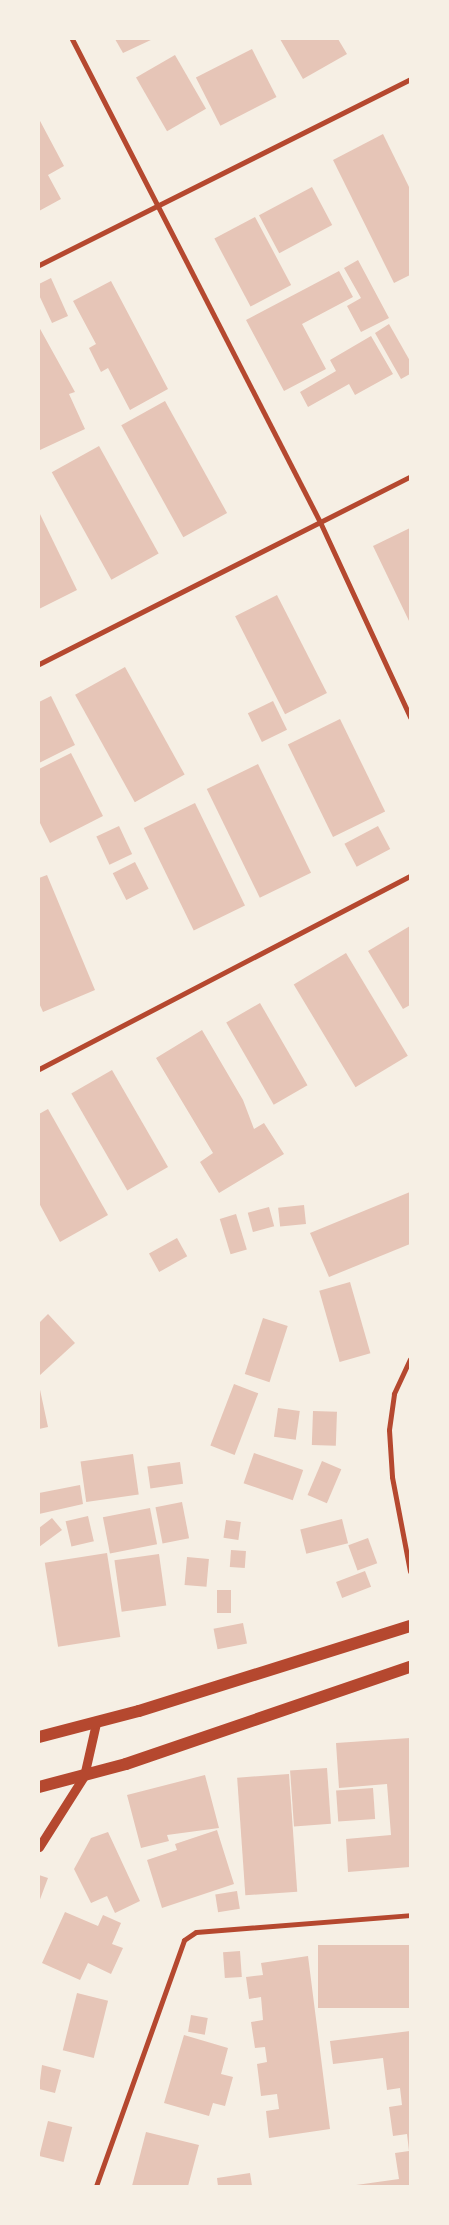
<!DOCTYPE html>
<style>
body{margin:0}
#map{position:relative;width:449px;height:2225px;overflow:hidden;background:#f6efe4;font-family:Quicksand,sans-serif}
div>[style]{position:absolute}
.building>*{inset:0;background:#e6c5b7;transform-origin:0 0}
.minor>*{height:5px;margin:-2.5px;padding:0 2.5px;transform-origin:2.5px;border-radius:2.5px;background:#b5482f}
.tertiary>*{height:9px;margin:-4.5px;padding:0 4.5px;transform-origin:4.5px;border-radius:4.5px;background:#b5482f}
.primary>*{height:12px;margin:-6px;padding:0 6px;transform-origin:6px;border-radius:6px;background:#b5482f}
span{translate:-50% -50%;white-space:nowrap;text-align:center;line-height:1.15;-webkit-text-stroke:5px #f6efe4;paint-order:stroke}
.frame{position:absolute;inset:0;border:40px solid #f6efe4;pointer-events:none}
</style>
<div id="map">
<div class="building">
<i style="clip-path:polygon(115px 39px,153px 39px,123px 53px)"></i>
<i style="clip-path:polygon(280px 39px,338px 39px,347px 54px,303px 79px)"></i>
<i style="left:252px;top:49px;width:54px;height:63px;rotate:63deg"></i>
<i style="left:175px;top:55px;width:62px;height:45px;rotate:60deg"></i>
<i style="clip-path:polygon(39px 119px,64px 166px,48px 175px,61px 199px,39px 211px)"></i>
<i style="clip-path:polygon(383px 134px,410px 189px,410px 275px,394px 283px,333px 160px)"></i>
<i style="left:312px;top:187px;width:43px;height:60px;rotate:62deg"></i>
<i style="left:255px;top:217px;width:77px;height:46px;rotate:62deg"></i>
<i style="clip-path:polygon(358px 260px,389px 318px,361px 332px,347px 306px,361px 298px,344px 268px)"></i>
<i style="clip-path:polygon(339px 271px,353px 297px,302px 324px,326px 369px,284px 391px,246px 320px)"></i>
<i style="clip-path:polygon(51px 278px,68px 316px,52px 323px,39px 295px,39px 284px)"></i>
<i style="clip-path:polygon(111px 281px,168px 389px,130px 410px,108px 368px,101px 372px,89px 348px,96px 344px,73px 301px)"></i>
<i style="clip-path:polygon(389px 324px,410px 361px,410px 374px,401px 379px,375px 333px)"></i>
<i style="clip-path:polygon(39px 327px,75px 392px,69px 394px,85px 429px,40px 450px)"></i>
<i style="clip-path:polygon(371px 336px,393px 374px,355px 395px,349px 384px,308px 407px,300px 392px,336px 371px,330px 360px)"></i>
<i style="left:165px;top:401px;width:128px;height:50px;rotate:61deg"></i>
<i style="left:99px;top:446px;width:123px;height:54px;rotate:61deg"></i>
<i style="clip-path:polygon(39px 512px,77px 590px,39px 609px)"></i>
<i style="clip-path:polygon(410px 528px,410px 623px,373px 546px)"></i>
<i style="left:277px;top:595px;width:110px;height:47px;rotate:63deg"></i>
<i style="left:125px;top:667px;width:123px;height:57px;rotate:61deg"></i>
<i style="clip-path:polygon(51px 696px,75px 745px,39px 763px,39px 702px)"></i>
<i style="left:273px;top:701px;width:32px;height:28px;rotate:64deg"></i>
<i style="left:340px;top:719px;width:103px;height:58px;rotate:64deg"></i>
<i style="clip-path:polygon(71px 753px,103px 816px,50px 843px,39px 821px,39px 769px)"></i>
<i style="left:258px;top:764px;width:121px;height:57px;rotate:64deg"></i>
<i style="left:195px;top:803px;width:114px;height:57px;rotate:64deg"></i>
<i style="left:119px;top:826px;width:31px;height:25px;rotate:65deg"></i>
<i style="left:378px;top:826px;width:26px;height:38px;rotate:62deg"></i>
<i style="left:135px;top:862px;width:30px;height:25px;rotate:63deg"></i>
<i style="clip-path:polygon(47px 875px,95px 990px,43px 1012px,39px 1003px,39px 878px)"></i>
<i style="clip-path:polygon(410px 926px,410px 1005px,403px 1009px,368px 951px)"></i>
<i style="left:346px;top:953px;width:120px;height:61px;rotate:59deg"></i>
<i style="left:260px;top:1003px;width:95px;height:39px;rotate:60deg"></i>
<i style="clip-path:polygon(202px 1030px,243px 1100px,254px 1129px,264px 1123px,284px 1154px,219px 1193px,200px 1162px,213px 1153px,156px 1058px)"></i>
<i style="left:112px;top:1070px;width:112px;height:47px;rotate:60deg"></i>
<i style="clip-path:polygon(48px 1109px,108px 1215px,60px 1242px,39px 1203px,39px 1114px)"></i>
<i style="clip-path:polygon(410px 1192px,410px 1244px,329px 1277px,310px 1233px)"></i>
<i style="left:304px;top:1205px;width:19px;height:26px;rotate:84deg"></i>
<i style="left:269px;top:1207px;width:20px;height:22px;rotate:75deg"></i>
<i style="left:236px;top:1214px;width:37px;height:17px;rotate:73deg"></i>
<i style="left:177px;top:1238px;width:21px;height:32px;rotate:61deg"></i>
<i style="left:350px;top:1282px;width:74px;height:32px;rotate:74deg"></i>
<i style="clip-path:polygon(48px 1314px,75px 1343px,39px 1376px,39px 1323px)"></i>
<i style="left:263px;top:1318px;width:26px;height:59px;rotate:18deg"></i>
<i style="left:234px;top:1384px;width:26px;height:66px;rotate:21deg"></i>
<i style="clip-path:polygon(39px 1385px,48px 1427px,39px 1429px)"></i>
<i style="left:278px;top:1408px;width:22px;height:29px;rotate:8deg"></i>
<i style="left:313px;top:1411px;width:24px;height:34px;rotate:2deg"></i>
<i style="left:254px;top:1453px;width:52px;height:32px;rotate:19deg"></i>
<i style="left:133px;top:1454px;width:41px;height:53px;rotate:82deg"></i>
<i style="left:322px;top:1461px;width:21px;height:37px;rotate:23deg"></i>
<i style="left:180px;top:1462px;width:22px;height:33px;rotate:82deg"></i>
<i style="clip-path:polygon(80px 1485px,83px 1504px,39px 1514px,39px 1493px)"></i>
<i style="left:182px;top:1502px;width:37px;height:27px;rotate:79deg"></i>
<i style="left:150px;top:1508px;width:37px;height:48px;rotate:79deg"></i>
<i style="left:88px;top:1516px;width:26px;height:23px;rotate:77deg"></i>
<i style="clip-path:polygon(52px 1518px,62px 1530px,39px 1547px,39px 1528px)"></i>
<i style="left:342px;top:1519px;width:25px;height:43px;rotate:76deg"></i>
<i style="left:226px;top:1520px;width:15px;height:18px;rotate:8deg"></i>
<i style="left:368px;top:1538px;width:27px;height:21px;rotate:70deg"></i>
<i style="left:231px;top:1550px;width:15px;height:17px;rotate:4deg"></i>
<i style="left:107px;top:1553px;width:85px;height:63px;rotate:81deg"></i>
<i style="left:159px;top:1554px;width:52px;height:45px;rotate:82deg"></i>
<i style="left:187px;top:1557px;width:22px;height:28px;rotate:5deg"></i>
<i style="left:365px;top:1571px;width:17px;height:31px;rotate:69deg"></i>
<i style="left:217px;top:1590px;width:14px;height:23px"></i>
<i style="left:243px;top:1623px;width:21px;height:30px;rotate:79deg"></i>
<i style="clip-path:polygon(410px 1738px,410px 1867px,348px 1872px,346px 1839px,391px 1835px,387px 1784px,339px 1788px,336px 1743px)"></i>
<i style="left:327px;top:1768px;width:56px;height:37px;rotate:86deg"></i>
<i style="left:289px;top:1774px;width:118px;height:52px;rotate:86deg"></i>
<i style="clip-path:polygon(205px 1775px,219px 1828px,167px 1835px,169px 1841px,141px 1848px,127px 1795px)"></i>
<i style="left:373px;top:1788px;width:31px;height:37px;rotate:86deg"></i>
<i style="clip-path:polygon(217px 1830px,234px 1884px,162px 1908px,147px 1860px,177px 1850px,175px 1844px)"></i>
<i style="clip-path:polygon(108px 1832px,140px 1901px,115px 1913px,107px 1896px,91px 1903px,74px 1869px,91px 1838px)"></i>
<i style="clip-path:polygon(39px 1875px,48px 1878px,39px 1902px)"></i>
<i style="left:237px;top:1891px;width:18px;height:22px;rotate:81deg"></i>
<i style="clip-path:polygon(65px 1912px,98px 1926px,103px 1915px,121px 1923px,112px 1944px,123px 1948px,111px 1974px,88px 1963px,80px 1980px,42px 1963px)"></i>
<i style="left:410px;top:1945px;width:63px;height:92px;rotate:90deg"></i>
<i style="left:240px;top:1951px;width:26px;height:17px;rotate:86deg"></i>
<i style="clip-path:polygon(308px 1956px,330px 2129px,269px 2138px,266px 2111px,279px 2109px,277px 2094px,261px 2096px,257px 2064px,267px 2062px,265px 2047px,255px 2048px,251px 2022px,263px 2020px,261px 1997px,249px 1999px,246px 1977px,263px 1975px,261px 1963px)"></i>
<i style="left:77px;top:1993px;width:32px;height:59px;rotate:14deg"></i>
<i style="left:191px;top:2015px;width:17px;height:17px;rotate:10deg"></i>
<i style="clip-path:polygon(410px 2031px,410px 2186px,349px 2186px,399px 2179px,395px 2153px,409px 2151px,407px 2134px,393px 2136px,389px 2107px,402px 2105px,400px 2088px,387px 2090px,383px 2058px,333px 2064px,330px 2041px)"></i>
<i style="clip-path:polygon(184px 2035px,228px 2048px,221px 2074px,233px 2077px,225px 2106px,213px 2103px,209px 2116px,164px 2103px)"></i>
<i style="clip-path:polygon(42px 2065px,61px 2070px,55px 2093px,39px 2089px)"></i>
<i style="left:48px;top:2121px;width:25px;height:36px;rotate:14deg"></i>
<i style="clip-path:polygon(146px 2132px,199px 2145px,188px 2186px,132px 2186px)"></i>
<i style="clip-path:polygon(250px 2173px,252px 2186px,218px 2186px,217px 2178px)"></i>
</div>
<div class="minor">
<i style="left:72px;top:39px;width:543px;rotate:62.82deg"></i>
<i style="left:320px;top:522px;width:215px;rotate:65.2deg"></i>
<i style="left:39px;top:265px;width:415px;rotate:-26.6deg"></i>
<i style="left:39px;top:664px;width:415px;rotate:-26.8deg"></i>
<i style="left:39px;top:1069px;width:418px;rotate:-27.5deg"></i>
<i style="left:410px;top:1359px;width:38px;rotate:115deg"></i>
<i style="left:394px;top:1394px;width:36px;rotate:98deg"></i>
<i style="left:389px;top:1430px;width:47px;rotate:86.3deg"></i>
<i style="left:392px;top:1477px;width:96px;rotate:79.2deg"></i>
<i style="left:96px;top:2186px;width:261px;rotate:-70.3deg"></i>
<i style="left:184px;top:1940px;width:14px;rotate:-34deg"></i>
<i style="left:196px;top:1932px;width:215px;rotate:-4.5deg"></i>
</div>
<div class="tertiary">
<i style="left:39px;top:1847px;width:84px;rotate:-57.6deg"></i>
<i style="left:84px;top:1776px;width:54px;rotate:-77.2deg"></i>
</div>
<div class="primary">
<i style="left:39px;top:1737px;width:103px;rotate:-14.6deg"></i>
<i style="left:139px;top:1711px;width:284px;rotate:-17.4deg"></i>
<i style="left:39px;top:1787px;width:90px;rotate:-14.8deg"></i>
<i style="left:126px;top:1764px;width:300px;rotate:-18.9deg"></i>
</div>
<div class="frame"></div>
</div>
